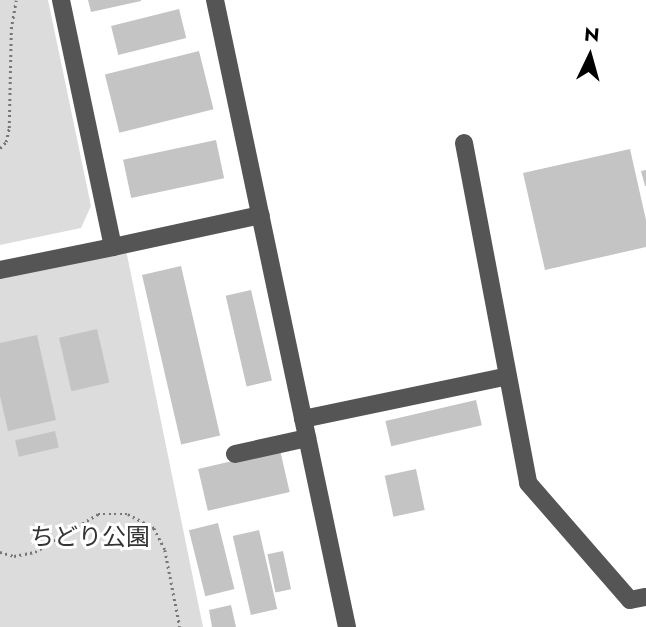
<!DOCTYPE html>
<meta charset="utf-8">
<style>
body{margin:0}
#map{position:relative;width:646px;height:627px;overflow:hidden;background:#fff;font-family:Jost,"Noto Sans JP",sans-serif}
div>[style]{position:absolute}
.green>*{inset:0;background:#dcdcdc}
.building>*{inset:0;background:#c4c4c4;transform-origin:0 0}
.path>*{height:2.5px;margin-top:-1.25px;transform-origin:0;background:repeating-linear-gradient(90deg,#777 0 2px,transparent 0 5.5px)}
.minor>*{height:18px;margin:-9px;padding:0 9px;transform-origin:9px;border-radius:9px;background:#555}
span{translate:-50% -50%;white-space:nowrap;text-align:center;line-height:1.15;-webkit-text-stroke:6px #fff;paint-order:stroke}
.park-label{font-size:24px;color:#333}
.north{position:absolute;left:555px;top:21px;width:70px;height:70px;-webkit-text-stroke:5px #fff;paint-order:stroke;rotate:5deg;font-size:19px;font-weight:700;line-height:28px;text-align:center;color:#000}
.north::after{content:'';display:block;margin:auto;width:24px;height:32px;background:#000;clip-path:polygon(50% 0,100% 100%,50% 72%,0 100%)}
</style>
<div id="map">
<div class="green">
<i style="clip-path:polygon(0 0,48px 0,91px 206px,81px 228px,0 245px)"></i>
<i style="clip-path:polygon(125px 245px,203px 627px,0 627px,0 270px)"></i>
</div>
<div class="building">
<i style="clip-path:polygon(88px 0,141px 0,141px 1px,91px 12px)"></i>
<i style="left:179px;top:9px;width:30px;height:70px;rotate:76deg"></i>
<i style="left:199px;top:51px;width:60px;height:97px;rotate:76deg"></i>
<i style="left:216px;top:140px;width:39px;height:95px;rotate:78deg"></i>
<i style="clip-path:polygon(630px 149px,646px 220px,646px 247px,545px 270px,523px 173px)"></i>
<i style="clip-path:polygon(646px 170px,646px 186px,645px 186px,641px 171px)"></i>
<i style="left:181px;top:266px;width:174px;height:40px;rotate:77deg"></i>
<i style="left:251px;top:290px;width:93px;height:26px;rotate:77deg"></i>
<i style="left:97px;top:329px;width:55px;height:39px;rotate:77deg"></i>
<i style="clip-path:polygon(37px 335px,56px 420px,8px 431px,0 396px,0 343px)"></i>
<i style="left:476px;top:400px;width:26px;height:93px;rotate:77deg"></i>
<i style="left:55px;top:431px;width:17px;height:41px;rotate:77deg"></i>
<i style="left:280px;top:450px;width:43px;height:84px;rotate:77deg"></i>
<i style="left:416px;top:469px;width:42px;height:32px;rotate:78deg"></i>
<i style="left:218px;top:523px;width:68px;height:30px;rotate:76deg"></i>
<i style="left:259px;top:530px;width:81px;height:27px;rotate:77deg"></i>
<i style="left:283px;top:551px;width:39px;height:16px;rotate:78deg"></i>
<i style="clip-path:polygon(231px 605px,236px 627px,212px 627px,209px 610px)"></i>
</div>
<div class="path">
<i style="left:0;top:148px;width:8px;rotate:-45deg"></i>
<i style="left:6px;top:142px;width:14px;rotate:-78deg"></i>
<i style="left:9px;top:128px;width:99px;rotate:-88.8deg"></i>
<i style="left:11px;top:29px;width:29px;rotate:-80deg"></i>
<i style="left:0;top:552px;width:15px;rotate:16deg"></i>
<i style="left:14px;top:556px;width:21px;rotate:-11deg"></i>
<i style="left:35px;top:552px;width:74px;rotate:-31.1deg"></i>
<i style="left:98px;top:514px;width:30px"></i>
<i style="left:128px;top:514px;width:30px;rotate:28deg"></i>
<i style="left:154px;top:528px;width:25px;rotate:63deg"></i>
<i style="left:165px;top:550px;width:78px;rotate:79deg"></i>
</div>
<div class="minor">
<i style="left:215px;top:0;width:641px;rotate:78.11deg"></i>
<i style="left:464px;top:143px;width:346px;rotate:79.3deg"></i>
<i style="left:528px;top:483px;width:155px;rotate:48.9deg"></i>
<i style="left:630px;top:600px;width:16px;rotate:-11deg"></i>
<i style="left:113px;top:247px;width:151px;rotate:-12.2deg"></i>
<i style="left:0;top:270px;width:115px;rotate:-11.5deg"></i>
<i style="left:113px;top:247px;width:252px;rotate:-101.9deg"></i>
<i style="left:303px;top:419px;width:209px;rotate:-11.8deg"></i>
<i style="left:235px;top:454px;width:74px;rotate:-12.5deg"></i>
</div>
<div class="park-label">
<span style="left:90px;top:537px">ちどり公園</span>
</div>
<div class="north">N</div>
</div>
